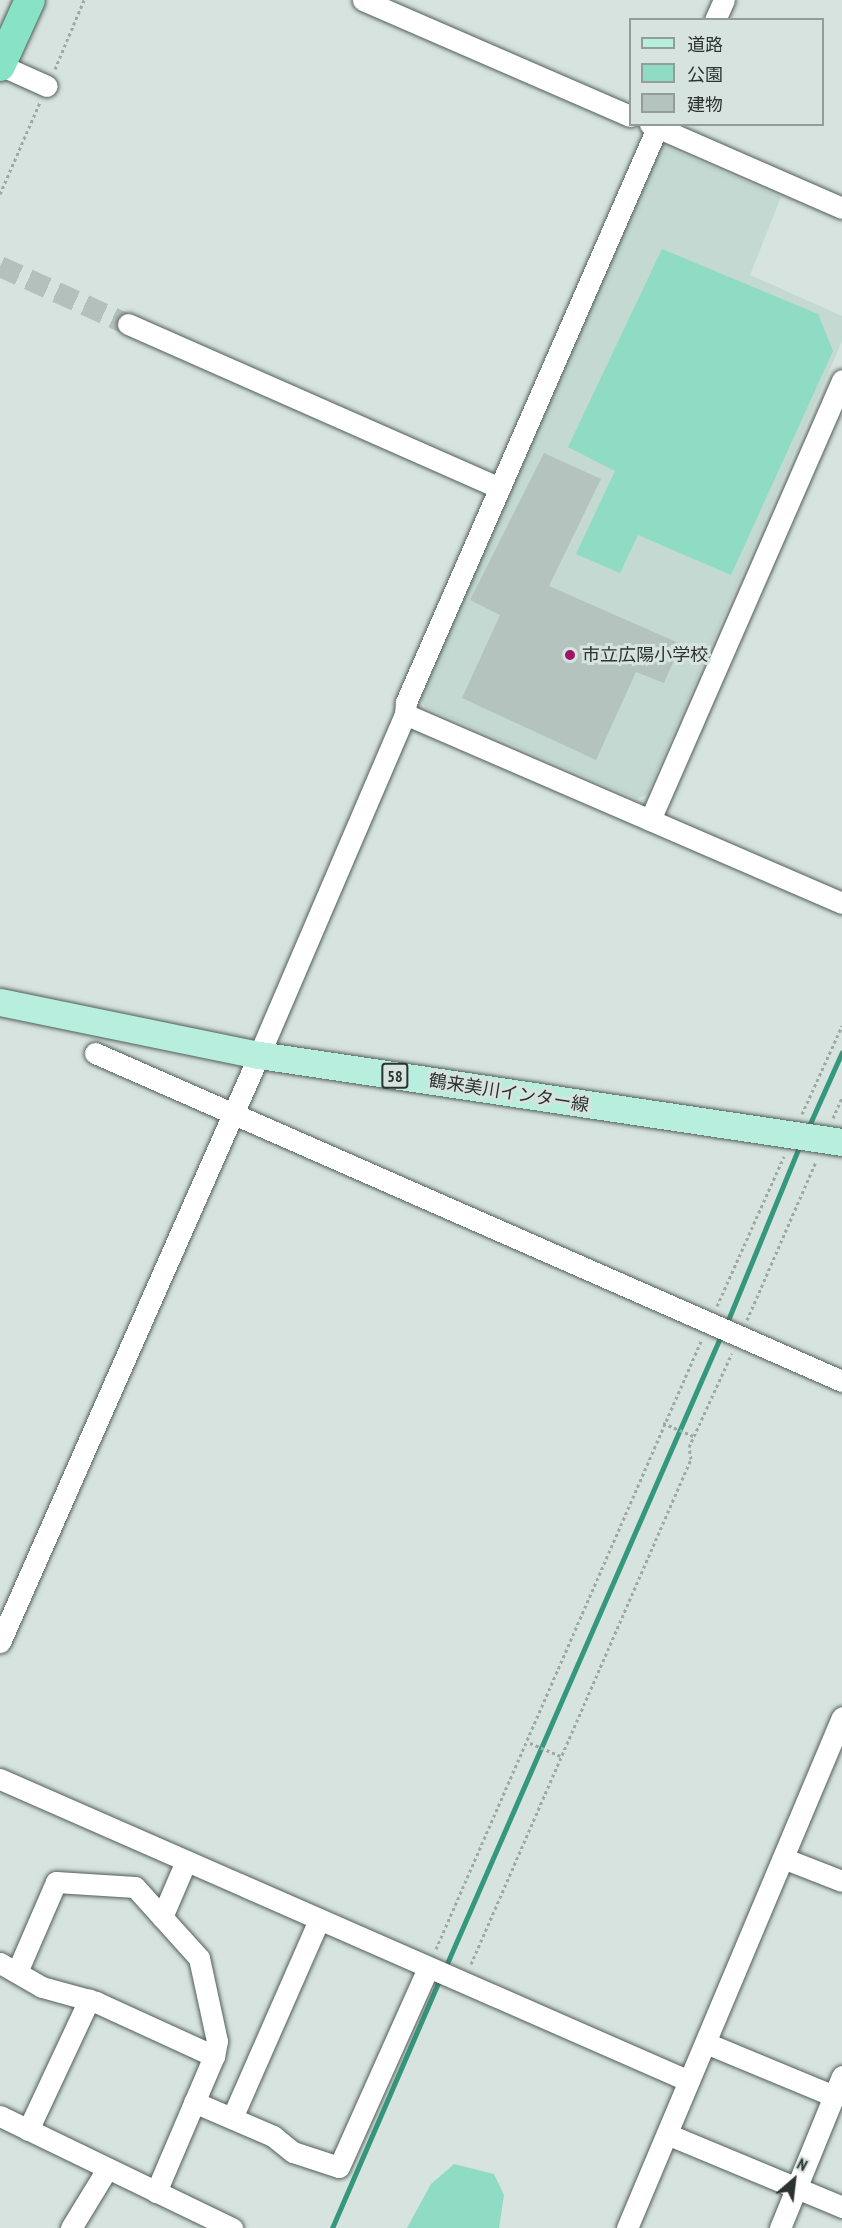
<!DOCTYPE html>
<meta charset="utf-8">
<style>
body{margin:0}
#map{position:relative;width:842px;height:2228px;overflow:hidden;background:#d6e3de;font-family:"PT Sans Narrow","Noto Sans JP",sans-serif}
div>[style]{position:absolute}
.built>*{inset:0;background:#c3d9d1}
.green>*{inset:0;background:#8fdbc3}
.stream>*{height:5px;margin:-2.5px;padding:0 2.5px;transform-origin:2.5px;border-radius:2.5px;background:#35977d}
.building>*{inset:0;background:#b5c3be}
.minor-tunnel>*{height:21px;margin-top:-10.5px;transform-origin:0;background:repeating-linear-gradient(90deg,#b4c0bb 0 21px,transparent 0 31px)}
.path>*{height:3px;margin-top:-1.5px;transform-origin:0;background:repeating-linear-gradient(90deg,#9ea8a4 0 3px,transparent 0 6px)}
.roads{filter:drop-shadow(0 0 2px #525e59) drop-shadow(0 0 2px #525e59)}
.minor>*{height:21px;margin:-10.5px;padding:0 10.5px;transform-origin:10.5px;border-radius:10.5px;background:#fff}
.major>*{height:27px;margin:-13.5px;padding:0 13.5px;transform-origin:13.5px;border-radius:13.5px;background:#b8eedd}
.highway>*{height:30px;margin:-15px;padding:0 15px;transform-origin:15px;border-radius:15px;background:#88e2c6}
.dots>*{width:16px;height:16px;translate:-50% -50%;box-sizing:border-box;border:3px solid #d6e3de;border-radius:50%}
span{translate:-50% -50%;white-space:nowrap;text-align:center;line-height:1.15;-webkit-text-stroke:6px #d6e3de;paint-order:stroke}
.shield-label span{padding:2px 4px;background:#d6e3de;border:2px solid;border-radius:4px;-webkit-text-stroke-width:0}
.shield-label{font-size:16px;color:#2c3230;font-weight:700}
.poi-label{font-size:18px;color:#2c3230}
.left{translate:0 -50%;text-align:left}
.street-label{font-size:18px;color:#2c3230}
.legend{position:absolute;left:629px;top:18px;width:195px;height:108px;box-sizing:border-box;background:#d6e3de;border:2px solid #929c98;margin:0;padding:8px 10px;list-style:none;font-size:18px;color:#2c3230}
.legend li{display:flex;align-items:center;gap:12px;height:30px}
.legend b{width:30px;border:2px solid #929c98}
.north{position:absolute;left:764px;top:2150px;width:60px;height:60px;-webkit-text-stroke:4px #d6e3de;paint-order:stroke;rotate:28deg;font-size:16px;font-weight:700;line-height:24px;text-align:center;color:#2c3230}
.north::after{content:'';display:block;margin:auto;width:21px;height:27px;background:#2c3230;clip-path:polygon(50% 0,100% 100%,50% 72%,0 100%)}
</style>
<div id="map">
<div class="built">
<i style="clip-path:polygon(662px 145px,781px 197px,750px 275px,842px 316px,842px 341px,647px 794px,637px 799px,425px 707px,420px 696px)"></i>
</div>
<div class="green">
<i style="clip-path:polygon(662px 249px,818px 314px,833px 351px,731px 575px,638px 535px,620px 573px,576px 554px,615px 471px,568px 447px)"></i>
<i style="clip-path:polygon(454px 2164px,494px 2174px,504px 2195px,499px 2228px,407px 2228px,431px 2184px)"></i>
</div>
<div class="stream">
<i style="left:808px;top:1128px;width:83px;rotate:-65.9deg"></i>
<i style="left:726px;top:1325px;width:195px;rotate:-67.7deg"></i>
<i style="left:445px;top:1968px;width:693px;rotate:-66.43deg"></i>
<i style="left:332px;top:2228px;width:275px;rotate:-66.6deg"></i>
</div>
<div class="building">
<i style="clip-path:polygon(544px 453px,601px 479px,549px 586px,681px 644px,664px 683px,636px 672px,596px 760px,462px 698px,500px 615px,470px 600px)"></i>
</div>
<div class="minor-tunnel">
<i style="left:0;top:266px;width:141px;rotate:24.4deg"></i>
</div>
<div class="path">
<i style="left:55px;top:69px;width:75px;rotate:-67.2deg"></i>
<i style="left:0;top:194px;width:100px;rotate:-66.5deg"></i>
<i style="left:802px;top:1114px;width:97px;rotate:-65.6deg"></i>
<i style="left:833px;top:1118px;width:22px;rotate:-66deg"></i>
<i style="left:717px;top:1306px;width:164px;rotate:-65.9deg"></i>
<i style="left:747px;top:1320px;width:173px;rotate:-66.5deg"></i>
<i style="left:663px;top:1423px;width:34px;rotate:23deg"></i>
<i style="left:530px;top:1743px;width:33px;rotate:23deg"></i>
<i style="left:436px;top:1949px;width:665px;rotate:-66.44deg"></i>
<i style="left:471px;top:1964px;width:551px;rotate:-66.46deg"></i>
<i style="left:691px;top:1459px;width:12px;rotate:-99deg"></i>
<i style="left:689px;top:1447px;width:103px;rotate:-65.4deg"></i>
</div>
<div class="roads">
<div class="minor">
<i style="left:363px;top:0;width:291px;rotate:23.5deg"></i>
<i style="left:715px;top:20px;width:22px;rotate:-66deg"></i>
<i style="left:0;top:65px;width:51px;rotate:24.1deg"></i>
<i style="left:650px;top:124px;width:210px;rotate:23.6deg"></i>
<i style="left:128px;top:324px;width:406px;rotate:23.8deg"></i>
<i style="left:405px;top:714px;width:476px;rotate:23.4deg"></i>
<i style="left:650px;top:820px;width:480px;rotate:-66.4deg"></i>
<i style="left:95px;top:1053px;width:816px;rotate:23.71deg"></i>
<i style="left:0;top:1642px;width:642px;rotate:-66.19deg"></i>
<i style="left:259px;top:1055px;width:371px;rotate:-66.8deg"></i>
<i style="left:405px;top:714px;width:12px;rotate:-85deg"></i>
<i style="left:406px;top:702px;width:626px;rotate:-66.38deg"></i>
<i style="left:0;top:1779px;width:752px;rotate:23.67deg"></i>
<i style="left:783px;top:1858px;width:63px;rotate:21.3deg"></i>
<i style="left:162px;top:1917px;width:61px;rotate:-66.8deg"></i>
<i style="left:0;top:1963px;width:48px;rotate:29.7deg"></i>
<i style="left:42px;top:1987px;width:56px;rotate:15.5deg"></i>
<i style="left:96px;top:2002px;width:130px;rotate:24.6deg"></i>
<i style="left:214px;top:2056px;width:148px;rotate:113.1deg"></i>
<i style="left:17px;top:1972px;width:98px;rotate:-66.6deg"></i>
<i style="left:56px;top:1882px;width:79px;rotate:3.6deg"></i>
<i style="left:135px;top:1887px;width:96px;rotate:48deg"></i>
<i style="left:199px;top:1958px;width:85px;rotate:77.8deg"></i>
<i style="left:217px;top:2041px;width:15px;rotate:101deg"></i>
<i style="left:706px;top:2043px;width:139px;rotate:22.5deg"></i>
<i style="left:194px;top:2102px;width:86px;rotate:23.3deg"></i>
<i style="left:273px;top:2136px;width:26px;rotate:39deg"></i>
<i style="left:293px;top:2152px;width:48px;rotate:18.1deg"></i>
<i style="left:339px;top:2167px;width:218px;rotate:-65.9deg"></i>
<i style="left:0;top:2116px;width:258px;rotate:25.8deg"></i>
<i style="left:232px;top:2118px;width:216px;rotate:-66.3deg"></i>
<i style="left:28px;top:2130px;width:144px;rotate:-64.9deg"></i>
<i style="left:667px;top:2134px;width:190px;rotate:22.6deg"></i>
<i style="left:71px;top:2228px;width:69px;rotate:-58.6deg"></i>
<i style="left:627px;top:2228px;width:554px;rotate:-67.18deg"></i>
<i style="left:780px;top:2228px;width:164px;rotate:-67.8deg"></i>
</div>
<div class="major">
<i style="left:0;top:1002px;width:264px;rotate:11.6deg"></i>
<i style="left:259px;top:1055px;width:589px;rotate:8.49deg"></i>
</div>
<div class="highway">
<i style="left:0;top:66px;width:72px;rotate:-65.6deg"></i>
</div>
</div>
<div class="dots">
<i style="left:570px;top:655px;background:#9d1564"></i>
</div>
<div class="shield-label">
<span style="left:395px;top:1076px">58</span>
</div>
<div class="poi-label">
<span class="left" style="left:582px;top:655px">市立広陽小学校</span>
</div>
<div class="street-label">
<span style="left:509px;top:1093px;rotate:9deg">鶴来美川インター線</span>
</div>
<ul class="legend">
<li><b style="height:8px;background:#b8eedd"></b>道路</li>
<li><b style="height:16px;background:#8fdbc3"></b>公園</li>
<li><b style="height:16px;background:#b5c3be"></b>建物</li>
</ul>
<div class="north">N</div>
</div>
